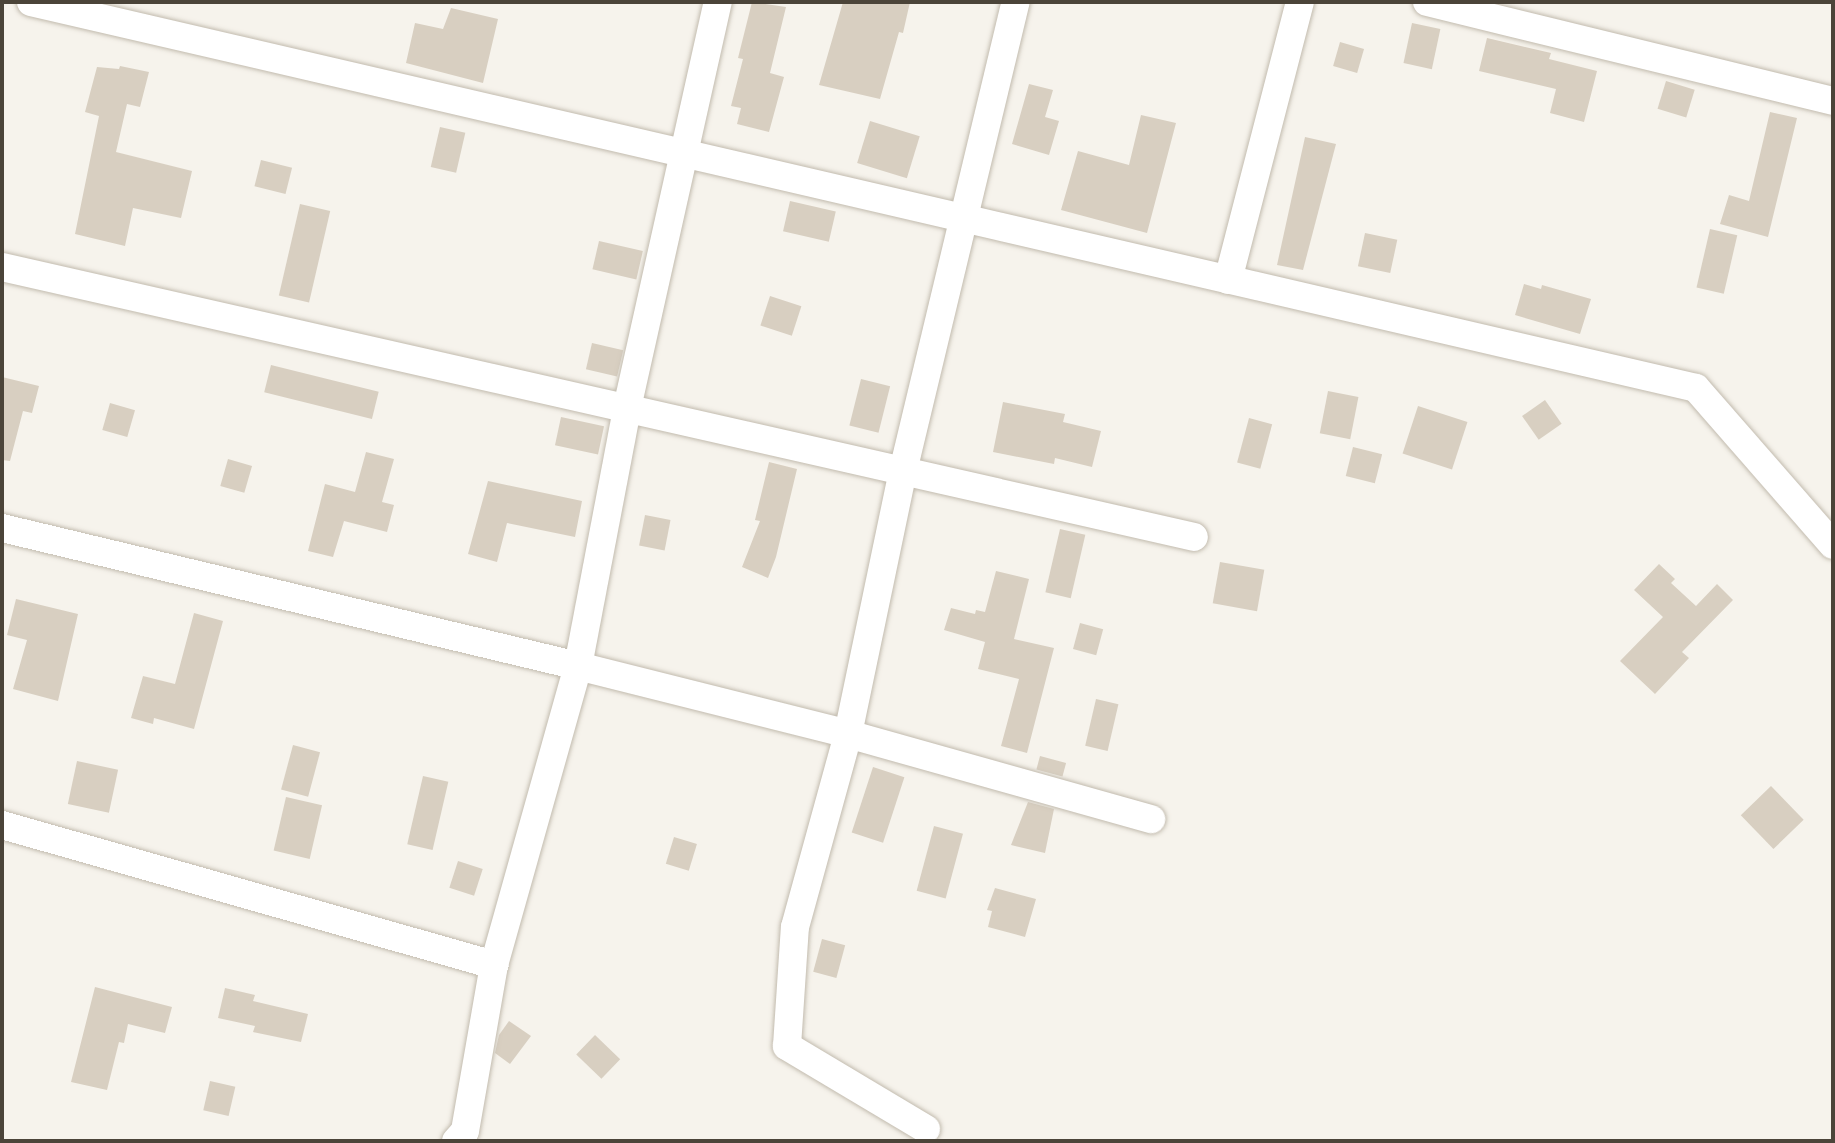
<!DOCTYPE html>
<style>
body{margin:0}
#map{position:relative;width:1835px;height:1143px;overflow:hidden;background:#f6f3ec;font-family:Inter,sans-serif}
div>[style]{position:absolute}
.building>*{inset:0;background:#d8cfc1;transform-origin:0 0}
.roads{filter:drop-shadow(0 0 2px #c2bbae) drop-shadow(0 0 2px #c2bbae)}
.street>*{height:28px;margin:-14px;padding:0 14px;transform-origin:14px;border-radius:14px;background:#fff}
span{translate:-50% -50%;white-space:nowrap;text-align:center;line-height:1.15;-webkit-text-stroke:5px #fff;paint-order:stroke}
.frame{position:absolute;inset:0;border:4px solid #4b4439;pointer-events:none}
</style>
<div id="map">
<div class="building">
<i style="clip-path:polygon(752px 2px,786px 7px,770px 73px,784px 77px,769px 132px,737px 124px,741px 108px,731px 106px,743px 59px,738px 58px)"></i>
<i style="clip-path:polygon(843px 2px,910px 2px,903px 33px,899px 32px,880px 99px,819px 85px)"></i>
<i style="clip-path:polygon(451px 8px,498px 19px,483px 83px,406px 63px,415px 23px,443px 29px)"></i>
<i style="left:1412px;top:23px;width:29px;height:41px;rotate:12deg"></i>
<i style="clip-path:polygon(1487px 38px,1551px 53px,1549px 59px,1597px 71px,1584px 122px,1550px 113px,1556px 89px,1479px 71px)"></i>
<i style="left:1340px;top:42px;width:25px;height:25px;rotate:16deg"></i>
<i style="clip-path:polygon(120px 66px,149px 72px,140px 107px,127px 104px,116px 152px,192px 171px,181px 218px,133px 208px,125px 246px,75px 234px,99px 116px,85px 112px,97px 67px,119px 69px)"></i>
<i style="left:1666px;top:81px;width:30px;height:29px;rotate:17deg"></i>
<i style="clip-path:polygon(1029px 84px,1053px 90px,1045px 117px,1059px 121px,1049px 155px,1012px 144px)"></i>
<i style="clip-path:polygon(1770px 112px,1797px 118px,1768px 237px,1720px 224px,1729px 195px,1749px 201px)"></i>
<i style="clip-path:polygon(1141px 115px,1176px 123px,1147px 233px,1061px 210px,1078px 151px,1129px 165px)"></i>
<i style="left:870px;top:121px;width:52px;height:44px;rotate:17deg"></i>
<i style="left:440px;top:127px;width:26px;height:41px;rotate:13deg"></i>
<i style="clip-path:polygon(1305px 137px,1336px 144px,1303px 270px,1277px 265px)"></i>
<i style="left:261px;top:160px;width:32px;height:27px;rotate:14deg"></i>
<i style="left:790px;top:201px;width:47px;height:31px;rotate:13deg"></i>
<i style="left:300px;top:204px;width:31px;height:94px;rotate:13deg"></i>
<i style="left:1710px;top:229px;width:28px;height:60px;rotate:13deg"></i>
<i style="left:1365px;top:233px;width:33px;height:34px;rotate:12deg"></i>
<i style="left:599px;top:241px;width:45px;height:29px;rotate:13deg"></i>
<i style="clip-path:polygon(1524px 284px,1541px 289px,1542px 285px,1591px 299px,1580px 334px,1515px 315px)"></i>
<i style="left:770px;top:296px;width:33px;height:31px;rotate:18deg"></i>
<i style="left:592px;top:343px;width:32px;height:27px;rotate:13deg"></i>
<i style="left:271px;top:365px;width:111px;height:28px;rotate:14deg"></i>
<i style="clip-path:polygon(2px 377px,39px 386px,32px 413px,23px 411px,10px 461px,2px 460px)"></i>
<i style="left:861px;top:379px;width:30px;height:48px;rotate:14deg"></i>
<i style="left:1328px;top:391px;width:31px;height:43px;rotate:11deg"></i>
<i style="left:1545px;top:400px;width:29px;height:28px;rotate:55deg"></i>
<i style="clip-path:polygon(1003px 402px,1065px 414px,1063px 422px,1101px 431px,1092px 467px,1055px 458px,1054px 464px,993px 452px)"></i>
<i style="left:110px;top:403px;width:26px;height:28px;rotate:16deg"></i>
<i style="left:1418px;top:406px;width:52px;height:50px;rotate:18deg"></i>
<i style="left:561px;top:417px;width:44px;height:29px;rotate:12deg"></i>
<i style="left:1249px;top:418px;width:24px;height:46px;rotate:15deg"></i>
<i style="left:1353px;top:447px;width:30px;height:30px;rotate:14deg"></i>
<i style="clip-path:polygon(366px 452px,394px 459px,382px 502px,394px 505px,387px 532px,344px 521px,333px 557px,308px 551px,325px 484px,355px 492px)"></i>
<i style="left:228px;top:459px;width:25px;height:28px;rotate:16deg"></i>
<i style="clip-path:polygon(769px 462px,797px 469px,776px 557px,768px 578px,742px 567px,760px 521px,755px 520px)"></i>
<i style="clip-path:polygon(488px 481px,582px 501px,575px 537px,507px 523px,497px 562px,468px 554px)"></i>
<i style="left:645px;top:515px;width:26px;height:31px;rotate:11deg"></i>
<i style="left:1060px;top:529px;width:26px;height:65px;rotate:13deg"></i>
<i style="left:1220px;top:562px;width:45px;height:42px;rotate:10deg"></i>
<i style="clip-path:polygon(1659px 564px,1675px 579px,1671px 583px,1696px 606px,1717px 584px,1733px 600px,1682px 652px,1689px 658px,1655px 694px,1620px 661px,1663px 617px,1634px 590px)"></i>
<i style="clip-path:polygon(996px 571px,1029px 579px,1014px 639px,1054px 648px,1027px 753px,1001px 746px,1019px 679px,978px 669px,985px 642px,944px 630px,951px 608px,975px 614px,976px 610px,985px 612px)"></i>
<i style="clip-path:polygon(16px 599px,78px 614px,58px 701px,13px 689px,27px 640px,7px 635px)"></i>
<i style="clip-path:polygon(194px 613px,223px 621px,194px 729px,154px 718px,153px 724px,131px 718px,143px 676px,175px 684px)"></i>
<i style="left:1080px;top:623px;width:24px;height:27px;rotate:15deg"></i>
<i style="left:1096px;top:699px;width:23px;height:48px;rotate:13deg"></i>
<i style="left:293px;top:745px;width:28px;height:46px;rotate:15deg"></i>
<i style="left:1040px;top:756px;width:27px;height:14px;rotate:15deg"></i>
<i style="left:77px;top:761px;width:42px;height:44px;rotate:12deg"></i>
<i style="left:873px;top:767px;width:33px;height:69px;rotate:18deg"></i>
<i style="left:423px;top:776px;width:26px;height:70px;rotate:13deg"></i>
<i style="left:1771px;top:786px;width:47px;height:42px;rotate:46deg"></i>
<i style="left:286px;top:797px;width:37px;height:55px;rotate:13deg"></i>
<i style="clip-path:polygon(1028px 802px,1054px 809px,1045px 853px,1011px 845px)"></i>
<i style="left:934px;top:826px;width:30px;height:67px;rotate:15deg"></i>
<i style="left:674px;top:837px;width:24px;height:28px;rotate:17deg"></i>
<i style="left:458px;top:861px;width:26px;height:28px;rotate:18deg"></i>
<i style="clip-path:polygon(995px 888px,1036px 899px,1025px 937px,988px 927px,992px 911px,987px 910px)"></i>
<i style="left:822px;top:939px;width:24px;height:34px;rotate:15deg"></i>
<i style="clip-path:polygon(95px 987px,172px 1007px,165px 1033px,128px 1024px,124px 1043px,119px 1042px,107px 1090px,71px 1082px)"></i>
<i style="clip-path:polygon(225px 988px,255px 995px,253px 1001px,308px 1014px,301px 1042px,253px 1032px,255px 1026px,218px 1018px)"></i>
<i style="clip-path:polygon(509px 1021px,531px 1036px,510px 1064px,495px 1053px,499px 1035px)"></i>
<i style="left:595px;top:1035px;width:35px;height:27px;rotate:44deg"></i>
<i style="left:210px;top:1081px;width:26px;height:30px;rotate:13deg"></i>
</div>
<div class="roads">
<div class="street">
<i style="left:31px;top:2px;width:1709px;rotate:13.05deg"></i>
<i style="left:1696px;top:388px;width:208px;rotate:48.9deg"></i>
<i style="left:1427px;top:2px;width:418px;rotate:13.7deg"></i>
<i style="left:2px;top:267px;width:1222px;rotate:12.76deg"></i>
<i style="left:1228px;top:280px;width:287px;rotate:-75.5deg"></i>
<i style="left:2px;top:528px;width:592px;rotate:13.47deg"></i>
<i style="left:578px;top:666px;width:278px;rotate:14.1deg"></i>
<i style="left:848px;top:734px;width:315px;rotate:15.7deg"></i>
<i style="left:2px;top:825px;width:512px;rotate:15.88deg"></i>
<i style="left:926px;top:1129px;width:162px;rotate:-149.2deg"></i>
<i style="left:787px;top:1046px;width:119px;rotate:-86.2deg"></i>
<i style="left:795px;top:927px;width:200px;rotate:-74.6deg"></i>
<i style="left:848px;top:734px;width:269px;rotate:-78.2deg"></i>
<i style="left:903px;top:471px;width:482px;rotate:-76.5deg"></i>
<i style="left:456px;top:1141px;width:13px;rotate:-48deg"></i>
<i style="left:465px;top:1131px;width:169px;rotate:-80.1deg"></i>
<i style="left:494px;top:965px;width:311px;rotate:-74.3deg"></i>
<i style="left:578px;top:666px;width:263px;rotate:-79.2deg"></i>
<i style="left:627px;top:408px;width:416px;rotate:-77.4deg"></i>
</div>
</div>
<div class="frame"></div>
</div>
